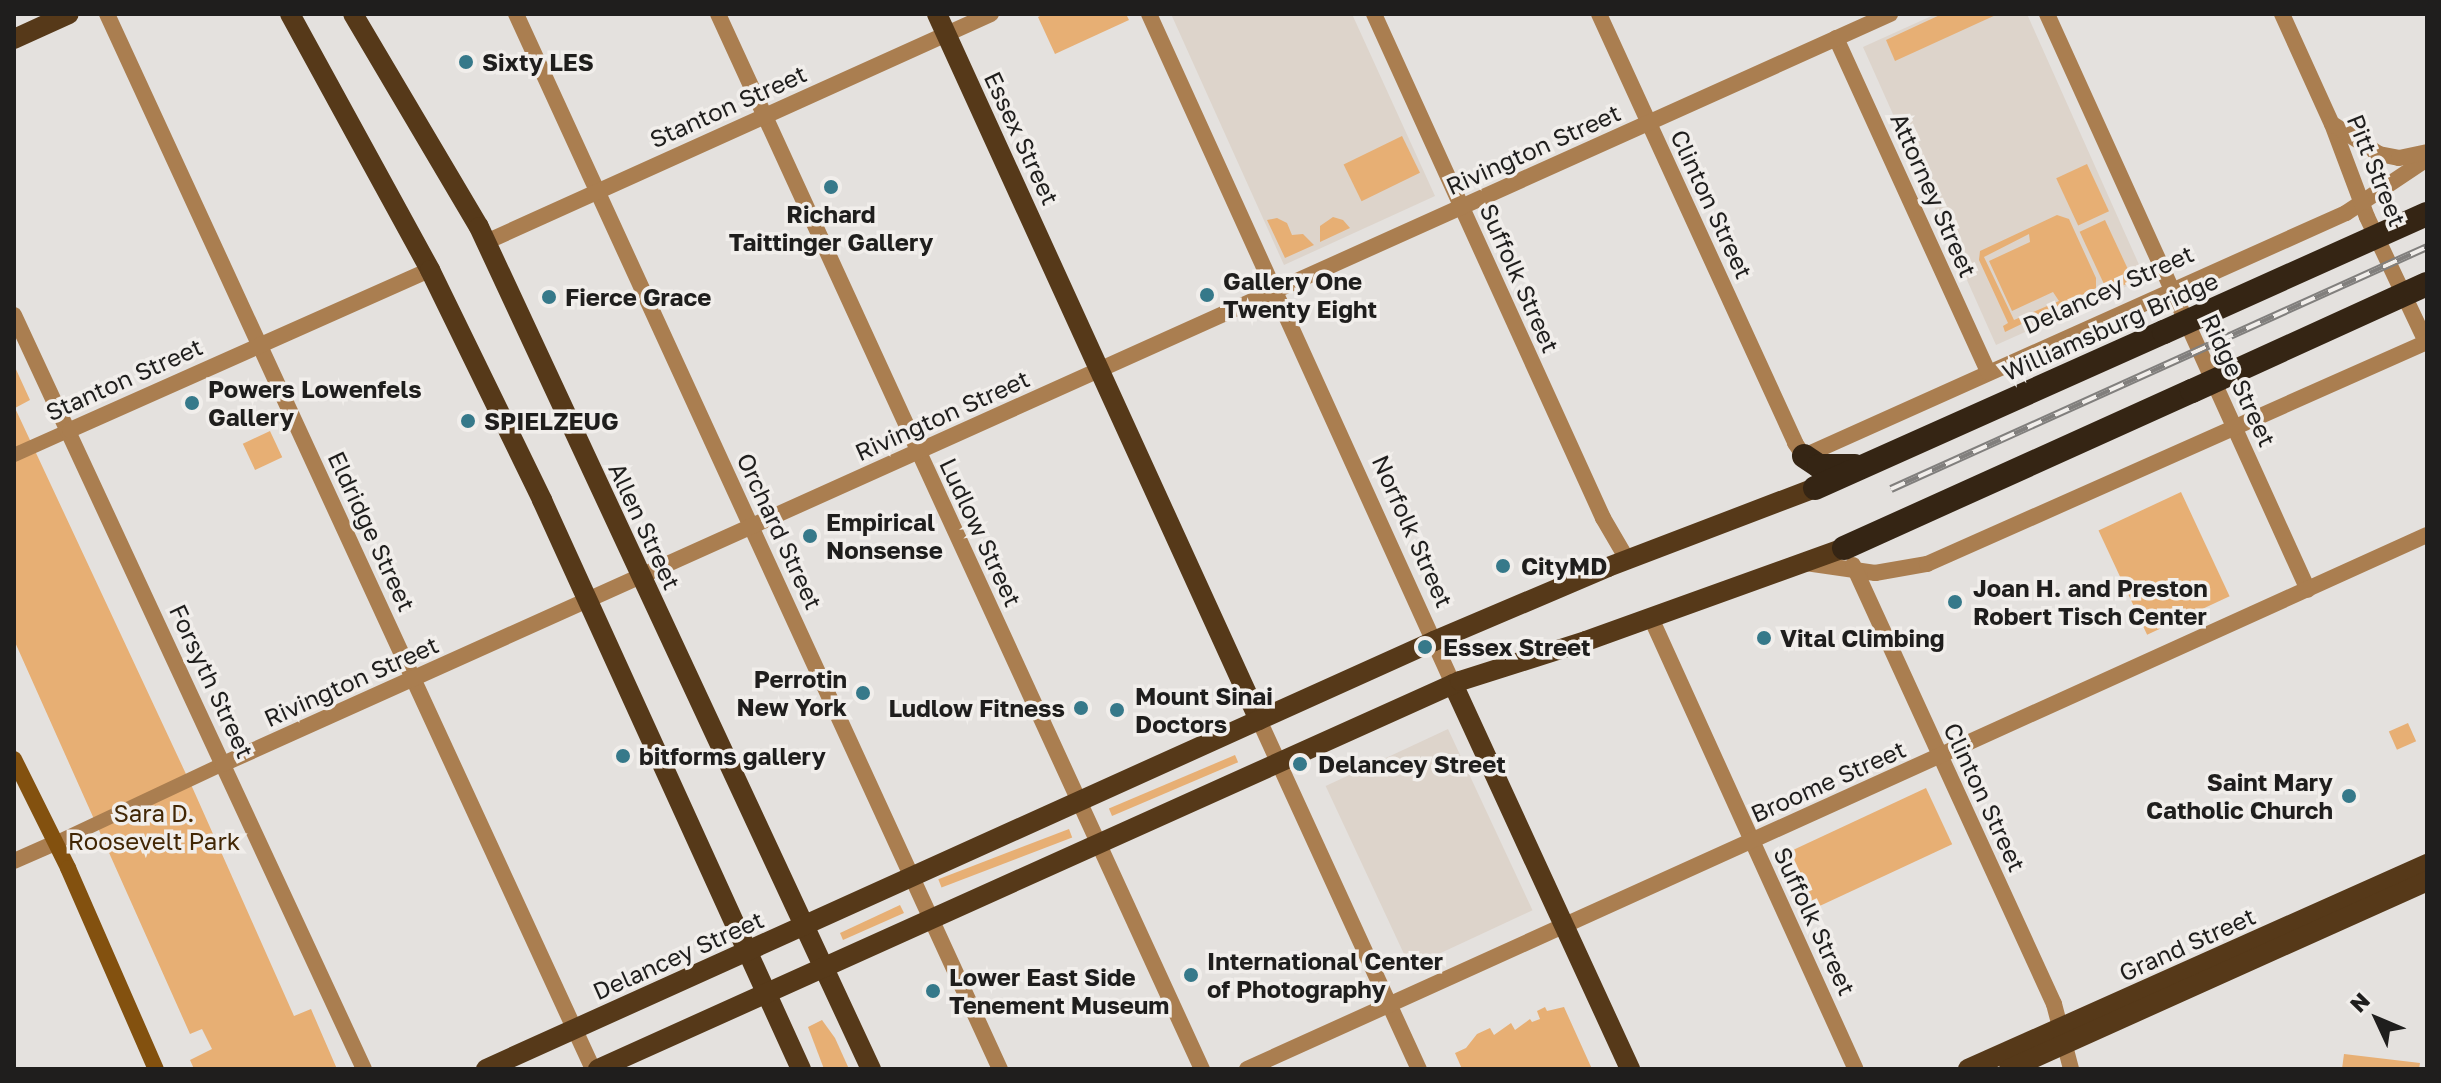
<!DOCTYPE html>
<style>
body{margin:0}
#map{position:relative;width:2441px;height:1083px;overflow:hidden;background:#e4e1de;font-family:"Golos Text",sans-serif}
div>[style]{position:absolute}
.built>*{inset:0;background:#ddd4cb;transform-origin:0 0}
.green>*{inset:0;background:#e7af74;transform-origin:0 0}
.pedestrian>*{height:14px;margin:-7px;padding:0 7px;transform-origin:7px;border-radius:7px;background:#aa7e50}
.minor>*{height:16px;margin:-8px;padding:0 8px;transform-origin:8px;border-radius:8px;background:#aa7e50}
.secondary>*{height:16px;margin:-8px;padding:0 8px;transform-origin:8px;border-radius:8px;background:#83510f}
.primary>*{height:20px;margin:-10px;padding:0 10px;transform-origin:10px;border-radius:10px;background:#563919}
.motorway>*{height:24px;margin:-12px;padding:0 12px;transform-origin:12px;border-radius:12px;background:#352514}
.rail>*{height:8px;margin-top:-4px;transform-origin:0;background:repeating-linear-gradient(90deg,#f1eeeb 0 15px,#817f7d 0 30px);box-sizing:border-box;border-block:2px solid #817f7d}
.motorway-bridge>*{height:24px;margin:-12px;padding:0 12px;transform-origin:12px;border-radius:12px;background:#352514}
.dots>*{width:22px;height:22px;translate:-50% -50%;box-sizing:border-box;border:4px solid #f1eeeb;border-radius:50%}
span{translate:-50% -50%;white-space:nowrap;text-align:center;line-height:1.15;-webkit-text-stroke:7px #f1eeeb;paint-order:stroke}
.poi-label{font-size:24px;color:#1f1e1d;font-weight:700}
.left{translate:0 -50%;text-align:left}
.right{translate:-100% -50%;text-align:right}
.street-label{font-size:24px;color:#1f1e1d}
.park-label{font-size:24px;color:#422705}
.frame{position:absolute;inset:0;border:16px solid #1f1e1d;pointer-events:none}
.north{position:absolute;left:2337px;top:979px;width:80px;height:80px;-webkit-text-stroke:6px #f1eeeb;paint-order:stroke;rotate:314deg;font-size:22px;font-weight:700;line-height:32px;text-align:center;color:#1f1e1d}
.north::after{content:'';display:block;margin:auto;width:28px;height:36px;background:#1f1e1d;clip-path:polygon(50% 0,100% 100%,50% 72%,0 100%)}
</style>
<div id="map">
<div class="built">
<i style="clip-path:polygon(1171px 14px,1352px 14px,1435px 196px,1284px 265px)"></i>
<i style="clip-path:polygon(1936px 14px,2027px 14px,2145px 278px,1996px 345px,1863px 47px)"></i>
<i style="left:1448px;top:729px;width:200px;height:135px;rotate:65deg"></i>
</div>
<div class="green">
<i style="clip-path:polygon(1044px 14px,1126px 14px,1129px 20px,1055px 54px,1038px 17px)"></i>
<i style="clip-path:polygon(1942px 14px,1998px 14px,1895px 61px,1886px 40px)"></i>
<i style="left:1402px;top:136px;width:41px;height:65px;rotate:64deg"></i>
<i style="left:2087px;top:164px;width:52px;height:34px;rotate:65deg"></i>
<i style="clip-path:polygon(evenodd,2057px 215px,2069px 219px,2096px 278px,2096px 288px,2005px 332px,2003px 326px,2008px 323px,1979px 260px,1980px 251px,2057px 215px,2029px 234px,2030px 242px,1989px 261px,2012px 311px,2053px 292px,2059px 301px,2014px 320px,1984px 257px,2029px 234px)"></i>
<i style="clip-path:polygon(1333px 217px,1343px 220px,1350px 228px,1320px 242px,1320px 226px)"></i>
<i style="clip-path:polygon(1277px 218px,1287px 223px,1292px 235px,1303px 234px,1314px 245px,1285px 258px,1267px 220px)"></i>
<i style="left:2105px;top:220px;width:67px;height:28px;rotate:65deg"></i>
<i style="clip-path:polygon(14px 365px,30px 400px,15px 408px,193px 789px,294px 1016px,311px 1009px,337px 1069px,194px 1069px,190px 1060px,212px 1049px,202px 1029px,190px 1034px,14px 640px)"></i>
<i style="left:270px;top:431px;width:29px;height:30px;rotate:65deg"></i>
<i style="left:2181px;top:492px;width:115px;height:91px;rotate:65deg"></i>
<i style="left:2408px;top:723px;width:20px;height:21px;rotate:66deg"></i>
<i style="left:1235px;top:755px;width:8px;height:137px;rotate:67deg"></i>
<i style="left:1926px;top:788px;width:62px;height:167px;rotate:65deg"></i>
<i style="left:1069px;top:829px;width:9px;height:140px;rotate:69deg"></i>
<i style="clip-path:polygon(900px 905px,904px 913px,843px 940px,840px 933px)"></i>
<i style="clip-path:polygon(1545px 1007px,1547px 1011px,1564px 1007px,1592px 1069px,1462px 1069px,1455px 1053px,1466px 1048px,1477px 1034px,1490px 1028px,1494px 1035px,1511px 1023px,1515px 1030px,1530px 1019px,1532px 1022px,1540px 1019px,1537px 1011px)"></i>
<i style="clip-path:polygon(822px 1020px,835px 1038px,849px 1069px,824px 1069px,808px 1027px)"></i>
<i style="clip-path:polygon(2344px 1054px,2420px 1063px,2419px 1069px,2342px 1069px)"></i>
</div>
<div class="pedestrian">
<i style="left:14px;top:455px;width:61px;rotate:-24.1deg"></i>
<i style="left:55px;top:843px;width:186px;rotate:-25.2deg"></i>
</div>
<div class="minor">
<i style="left:107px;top:14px;width:1162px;rotate:65.27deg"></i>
<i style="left:516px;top:14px;width:1161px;rotate:65.36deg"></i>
<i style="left:718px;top:14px;width:1161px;rotate:65.36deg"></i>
<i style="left:1149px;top:14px;width:736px;rotate:65.59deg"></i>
<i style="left:1374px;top:14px;width:554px;rotate:65.56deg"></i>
<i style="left:1603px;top:518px;width:48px;rotate:59.7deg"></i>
<i style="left:1599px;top:14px;width:472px;rotate:65.4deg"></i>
<i style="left:1795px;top:443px;width:16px;rotate:55deg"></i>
<i style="left:1804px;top:456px;width:594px;rotate:-24.15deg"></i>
<i style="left:2346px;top:213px;width:97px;rotate:-33.7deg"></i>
<i style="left:2047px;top:14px;width:632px;rotate:65.62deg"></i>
<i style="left:2282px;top:14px;width:121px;rotate:65.6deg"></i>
<i style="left:2332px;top:124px;width:99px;rotate:69.4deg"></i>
<i style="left:2367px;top:217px;width:140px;rotate:64.7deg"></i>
<i style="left:1836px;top:38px;width:367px;rotate:65.5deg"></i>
<i style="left:2334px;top:125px;width:54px;rotate:32.8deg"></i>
<i style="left:2379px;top:154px;width:20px;rotate:11deg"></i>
<i style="left:2399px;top:158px;width:29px;rotate:-12deg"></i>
<i style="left:486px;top:242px;width:554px;rotate:-24.3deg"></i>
<i style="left:14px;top:315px;width:831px;rotate:65.1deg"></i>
<i style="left:70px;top:430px;width:394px;rotate:-24deg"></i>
<i style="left:1806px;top:563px;width:70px;rotate:8.2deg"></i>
<i style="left:1875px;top:573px;width:53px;rotate:-9.8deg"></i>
<i style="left:1927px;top:564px;width:547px;rotate:-23.94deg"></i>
<i style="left:1853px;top:565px;width:483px;rotate:65.4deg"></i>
<i style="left:2054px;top:1004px;width:67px;rotate:75.3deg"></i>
<i style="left:1651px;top:618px;width:495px;rotate:65.6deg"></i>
<i style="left:1259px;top:720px;width:384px;rotate:65.4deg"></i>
<i style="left:223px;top:764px;width:1828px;rotate:-24.22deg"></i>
<i style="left:14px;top:861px;width:45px;rotate:-23.7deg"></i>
<i style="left:1247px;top:1069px;width:1295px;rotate:-24.35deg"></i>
</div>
<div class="secondary">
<i style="left:14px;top:759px;width:122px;rotate:63.6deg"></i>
<i style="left:68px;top:868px;width:219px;rotate:66.4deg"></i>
</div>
<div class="primary">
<i style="left:290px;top:14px;width:292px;rotate:61.3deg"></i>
<i style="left:430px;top:270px;width:256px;rotate:64deg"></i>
<i style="left:542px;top:500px;width:625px;rotate:65.53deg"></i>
<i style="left:353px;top:14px;width:247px;rotate:59.4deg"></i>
<i style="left:479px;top:227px;width:929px;rotate:65.04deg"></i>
<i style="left:937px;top:14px;width:776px;rotate:65.48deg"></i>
<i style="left:14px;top:39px;width:60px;rotate:-24.4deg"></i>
<i style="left:1453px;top:684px;width:424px;rotate:65.3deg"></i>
<i style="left:486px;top:1069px;width:1040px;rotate:-24.3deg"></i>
<i style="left:1434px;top:641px;width:189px;rotate:-23deg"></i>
<i style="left:1608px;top:567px;width:222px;rotate:-20.9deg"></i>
<i style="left:598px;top:1069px;width:945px;rotate:-24.23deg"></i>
<i style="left:1460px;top:681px;width:132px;rotate:-17.6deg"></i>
<i style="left:1586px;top:641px;width:274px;rotate:-19.8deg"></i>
<i style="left:1968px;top:1069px;width:503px;rotate:-24.07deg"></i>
<i style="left:2009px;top:1069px;width:458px;rotate:-24.2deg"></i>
</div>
<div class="motorway">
<i style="left:1804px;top:456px;width:18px;rotate:34deg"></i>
<i style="left:1819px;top:466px;width:36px"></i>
<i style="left:1815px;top:488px;width:382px;rotate:-24.1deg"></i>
<i style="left:1844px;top:548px;width:382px;rotate:-24.3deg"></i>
</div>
<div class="rail">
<i style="left:1891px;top:489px;width:588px;rotate:-24.3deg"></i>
</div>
<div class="motorway-bridge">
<i style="left:2164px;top:332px;width:288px;rotate:-24.2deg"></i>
<i style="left:2192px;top:391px;width:258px;rotate:-24.5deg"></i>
</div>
<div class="dots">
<i style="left:466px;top:62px;background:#36798a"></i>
<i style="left:831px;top:187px;background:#36798a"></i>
<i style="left:1207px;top:295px;background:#36798a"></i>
<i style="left:549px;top:297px;background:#36798a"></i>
<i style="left:192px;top:403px;background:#36798a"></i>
<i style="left:468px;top:421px;background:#36798a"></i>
<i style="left:810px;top:536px;background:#36798a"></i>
<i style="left:1503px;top:566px;background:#36798a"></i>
<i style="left:1955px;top:602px;background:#36798a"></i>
<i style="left:1764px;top:638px;background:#36798a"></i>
<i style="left:1425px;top:647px;background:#36798a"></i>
<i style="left:863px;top:693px;background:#36798a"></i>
<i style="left:1081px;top:708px;background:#36798a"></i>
<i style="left:1117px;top:710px;background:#36798a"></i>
<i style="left:623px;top:756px;background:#36798a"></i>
<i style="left:1300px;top:764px;background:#36798a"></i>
<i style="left:2349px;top:796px;background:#36798a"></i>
<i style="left:1191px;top:975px;background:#36798a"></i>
<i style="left:933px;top:991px;background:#36798a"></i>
</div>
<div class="poi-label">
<span class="left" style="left:482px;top:62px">Sixty LES</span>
<span style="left:831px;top:228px">Richard<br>Taittinger Gallery</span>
<span class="left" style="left:1223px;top:295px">Gallery One<br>Twenty Eight</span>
<span class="left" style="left:565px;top:297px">Fierce Grace</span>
<span class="left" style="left:208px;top:403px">Powers Lowenfels<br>Gallery</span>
<span class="left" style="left:484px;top:421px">SPIELZEUG</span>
<span class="left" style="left:826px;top:536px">Empirical<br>Nonsense</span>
<span class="left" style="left:1521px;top:566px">CityMD</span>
<span class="left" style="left:1973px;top:602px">Joan H. and Preston<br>Robert Tisch Center</span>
<span class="left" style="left:1780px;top:638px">Vital Climbing</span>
<span class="left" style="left:1443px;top:647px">Essex Street</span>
<span class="right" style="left:847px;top:693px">Perrotin<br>New York</span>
<span class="left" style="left:1135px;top:710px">Mount Sinai<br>Doctors</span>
<span class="right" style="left:1065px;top:708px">Ludlow Fitness</span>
<span class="left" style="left:639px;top:756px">bitforms gallery</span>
<span class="left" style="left:1318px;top:764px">Delancey Street</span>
<span class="right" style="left:2333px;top:796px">Saint Mary<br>Catholic Church</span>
<span class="left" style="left:1207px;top:975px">International Center<br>of Photography</span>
<span class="left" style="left:949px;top:991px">Lower East Side<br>Tenement Museum</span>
</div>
<div class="street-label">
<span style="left:728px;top:106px;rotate:-24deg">Stanton Street</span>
<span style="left:1022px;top:138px;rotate:65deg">Essex Street</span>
<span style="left:1533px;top:149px;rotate:-24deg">Rivington Street</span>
<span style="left:2377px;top:170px;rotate:68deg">Pitt Street</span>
<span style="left:1934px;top:195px;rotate:66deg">Attorney Street</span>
<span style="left:1712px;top:204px;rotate:65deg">Clinton Street</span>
<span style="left:1520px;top:278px;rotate:66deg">Suffolk Street</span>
<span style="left:2108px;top:289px;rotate:-24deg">Delancey Street</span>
<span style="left:2110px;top:326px;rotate:-24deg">Williamsburg Bridge</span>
<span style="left:124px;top:379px;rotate:-24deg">Stanton Street</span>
<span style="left:2239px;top:380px;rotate:65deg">Ridge Street</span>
<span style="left:942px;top:415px;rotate:-24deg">Rivington Street</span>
<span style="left:645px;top:526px;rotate:65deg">Allen Street</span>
<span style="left:372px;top:531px;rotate:65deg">Eldridge Street</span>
<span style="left:780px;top:531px;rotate:65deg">Orchard Street</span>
<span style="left:1413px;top:531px;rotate:66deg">Norfolk Street</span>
<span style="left:981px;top:532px;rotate:65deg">Ludlow Street</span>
<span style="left:212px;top:681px;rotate:65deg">Forsyth Street</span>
<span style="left:351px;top:681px;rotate:-24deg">Rivington Street</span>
<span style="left:1828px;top:781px;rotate:-24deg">Broome Street</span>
<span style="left:1985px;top:797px;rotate:65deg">Clinton Street</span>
<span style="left:1815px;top:921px;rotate:65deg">Suffolk Street</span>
<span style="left:2187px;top:944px;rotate:-24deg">Grand Street</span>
<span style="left:678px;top:955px;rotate:-24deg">Delancey Street</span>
</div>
<div class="park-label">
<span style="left:154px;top:827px">Sara D.<br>Roosevelt Park</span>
</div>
<div class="frame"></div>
<div class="north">N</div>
</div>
